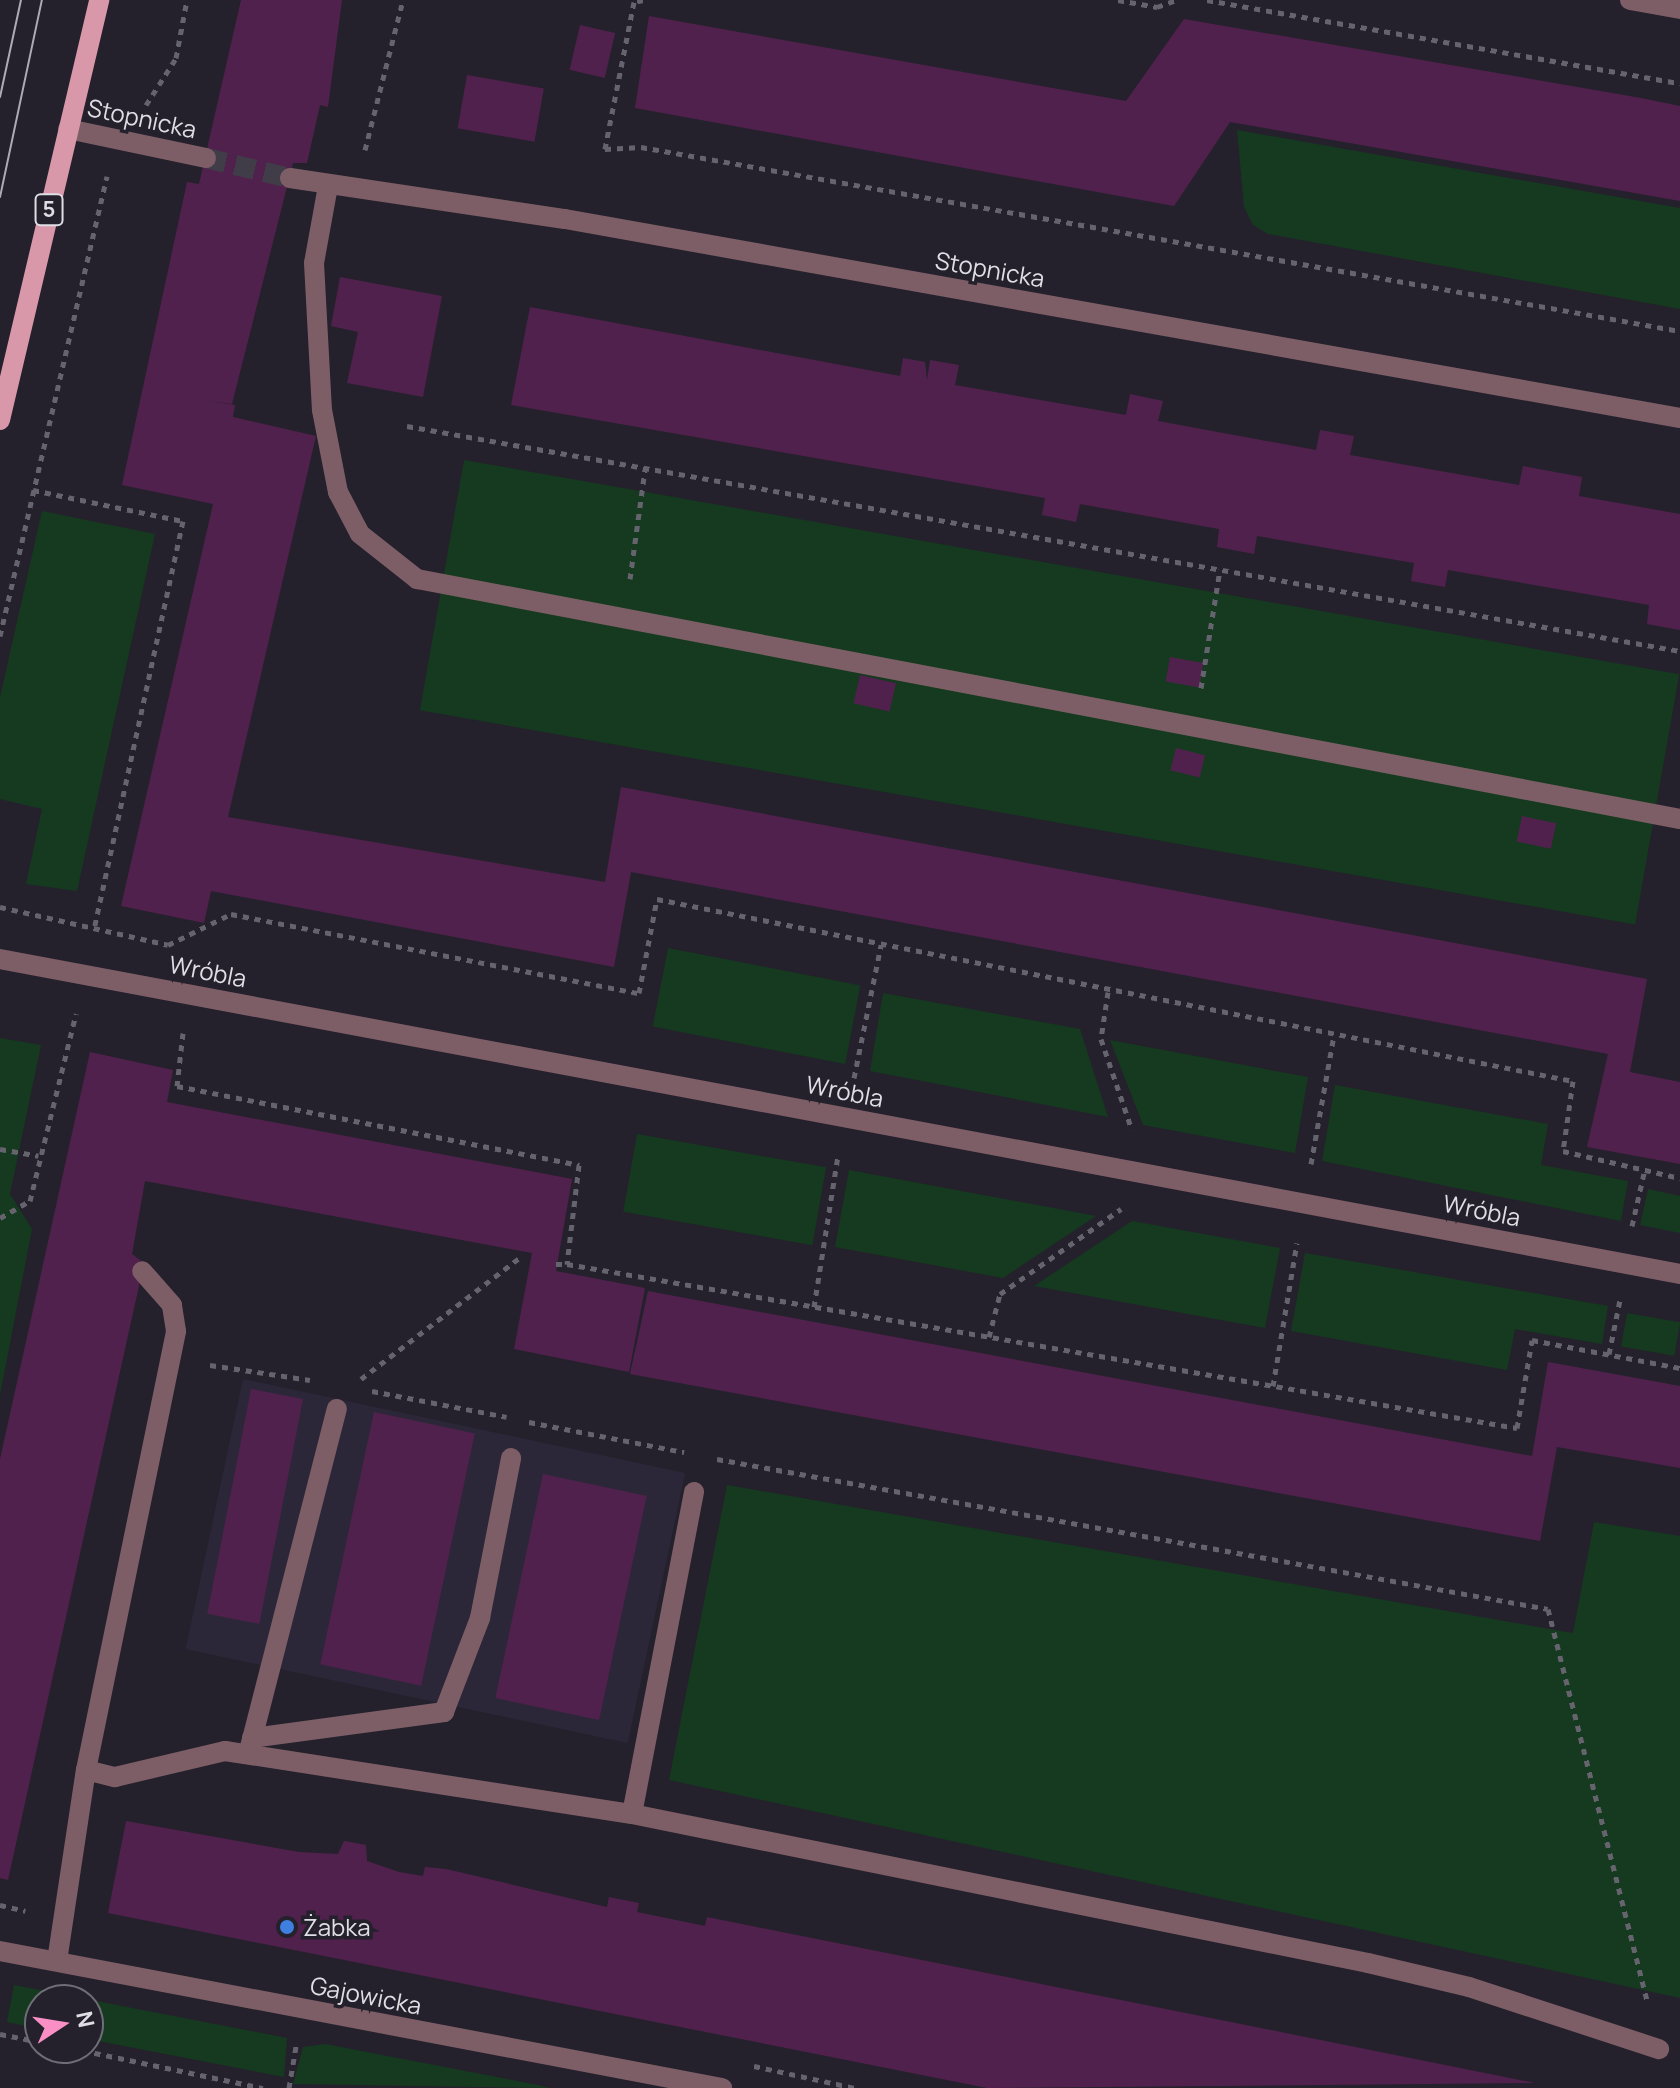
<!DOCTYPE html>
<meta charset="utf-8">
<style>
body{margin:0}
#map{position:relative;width:1680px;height:2088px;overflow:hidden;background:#24212c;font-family:Manrope,sans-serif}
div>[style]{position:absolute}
.built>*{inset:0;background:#2c2738;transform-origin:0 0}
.green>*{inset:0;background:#153a1f;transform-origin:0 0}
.building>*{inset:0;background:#51214d;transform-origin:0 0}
.minor-tunnel>*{height:20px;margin-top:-10px;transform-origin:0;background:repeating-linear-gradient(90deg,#403d48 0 20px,transparent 0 30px)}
.path>*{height:5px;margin-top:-2.5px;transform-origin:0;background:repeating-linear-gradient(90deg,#65636d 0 6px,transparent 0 12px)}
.minor>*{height:20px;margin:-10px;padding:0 10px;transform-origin:10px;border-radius:10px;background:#7e5e66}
.major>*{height:20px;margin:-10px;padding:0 10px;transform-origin:10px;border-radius:10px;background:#d998a9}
.tram>*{height:2px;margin:-1px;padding:0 1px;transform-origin:1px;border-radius:1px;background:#adabb3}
.dots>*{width:22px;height:22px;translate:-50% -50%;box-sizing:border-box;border:4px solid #24212c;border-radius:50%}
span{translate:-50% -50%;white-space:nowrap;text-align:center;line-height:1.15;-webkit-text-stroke:7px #24212c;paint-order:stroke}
.shield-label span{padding:2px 6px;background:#24212c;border:2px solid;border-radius:6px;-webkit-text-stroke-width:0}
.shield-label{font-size:22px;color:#dfdee5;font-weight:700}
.street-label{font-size:24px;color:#dfdee5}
.poi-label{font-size:24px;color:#dfdee5}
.left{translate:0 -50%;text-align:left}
.north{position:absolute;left:24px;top:1984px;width:80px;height:80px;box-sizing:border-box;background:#24212c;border:2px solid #6f6d76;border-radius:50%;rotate:78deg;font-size:22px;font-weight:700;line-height:32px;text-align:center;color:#dfdee5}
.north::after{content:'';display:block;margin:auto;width:28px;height:36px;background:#fa8fc6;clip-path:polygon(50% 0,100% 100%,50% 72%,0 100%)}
</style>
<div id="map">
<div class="built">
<i style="left:243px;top:1379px;width:452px;height:276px;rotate:12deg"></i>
</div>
<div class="green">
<i style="clip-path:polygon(1237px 130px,1680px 208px,1680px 309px,1268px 234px,1253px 225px,1244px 207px)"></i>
<i style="left:464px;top:460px;width:1234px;height:254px;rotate:10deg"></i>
<i style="clip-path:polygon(42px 511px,155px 534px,77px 891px,26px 884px,42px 809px,0 799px,0 697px)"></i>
<i style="left:668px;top:948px;width:196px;height:80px;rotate:11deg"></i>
<i style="clip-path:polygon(883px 993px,1080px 1029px,1108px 1117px,870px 1071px)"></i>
<i style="clip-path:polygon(0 1038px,41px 1045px,10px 1194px,32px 1229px,0 1395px)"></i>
<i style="clip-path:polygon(1110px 1040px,1308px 1077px,1295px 1153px,1143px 1125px)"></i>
<i style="clip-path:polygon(1335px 1085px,1548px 1124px,1541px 1165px,1628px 1181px,1621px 1221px,1322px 1161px)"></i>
<i style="left:637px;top:1134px;width:192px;height:79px;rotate:10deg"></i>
<i style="clip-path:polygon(849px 1170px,1096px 1216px,1003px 1278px,835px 1247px)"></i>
<i style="clip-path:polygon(1648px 1189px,1680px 1196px,1680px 1233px,1640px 1225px)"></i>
<i style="clip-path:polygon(1132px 1221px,1280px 1248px,1265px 1328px,1034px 1286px)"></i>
<i style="clip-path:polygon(1305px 1253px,1608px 1306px,1602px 1344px,1515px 1329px,1507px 1370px,1291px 1331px)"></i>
<i style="left:1627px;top:1313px;width:54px;height:34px;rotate:10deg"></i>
<i style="clip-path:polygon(727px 1485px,1573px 1633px,1594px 1522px,1680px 1536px,1680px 1998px,669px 1780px)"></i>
<i style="clip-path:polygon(14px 1985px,287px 2038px,284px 2077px,88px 2039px,88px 2000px,40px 2000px,40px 2029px,7px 2022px)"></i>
<i style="clip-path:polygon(325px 2044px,538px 2085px,550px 2088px,293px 2084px,303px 2047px)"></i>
</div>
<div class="building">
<i style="clip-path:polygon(241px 0,342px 0,328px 107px,320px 105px,307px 163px,293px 163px,232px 404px,208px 401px,235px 405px,233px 417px,316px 436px,228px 817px,605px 882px,621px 787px,1647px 979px,1630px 1072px,1680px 1082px,1680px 1164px,1587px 1147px,1608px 1054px,631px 872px,614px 967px,211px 891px,204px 923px,121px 906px,213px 504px,122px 485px,187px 182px,199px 184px)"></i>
<i style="clip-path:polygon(649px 16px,1126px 101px,1184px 19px,1641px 98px,1680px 106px,1680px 201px,1230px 122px,1174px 206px,635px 108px)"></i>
<i style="left:580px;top:25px;width:36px;height:46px;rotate:13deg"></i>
<i style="left:467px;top:75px;width:78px;height:54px;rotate:10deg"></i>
<i style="clip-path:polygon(340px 277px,442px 296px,423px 397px,347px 383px,358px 332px,331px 326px)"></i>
<i style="clip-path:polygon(530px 307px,900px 376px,903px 358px,925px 362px,927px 380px,930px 360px,959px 365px,955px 385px,1126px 415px,1130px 394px,1163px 401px,1158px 421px,1316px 450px,1320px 430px,1354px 436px,1350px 455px,1519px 485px,1523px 466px,1582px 477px,1579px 496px,1680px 514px,1680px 630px,1647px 624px,1649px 605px,1448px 570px,1445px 587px,1411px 581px,1414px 563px,1257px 536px,1254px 554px,1217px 547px,1219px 529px,1080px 504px,1076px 522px,1042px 515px,1045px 498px,511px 405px)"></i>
<i style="left:1170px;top:657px;width:34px;height:25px;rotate:10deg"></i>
<i style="left:860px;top:675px;width:37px;height:29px;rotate:13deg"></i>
<i style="left:1176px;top:748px;width:30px;height:23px;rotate:14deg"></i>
<i style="left:1522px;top:816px;width:35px;height:26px;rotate:12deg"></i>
<i style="clip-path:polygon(90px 1052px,173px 1070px,167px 1102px,572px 1179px,556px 1271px,645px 1288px,629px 1372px,514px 1349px,532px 1253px,145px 1181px,132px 1254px,144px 1263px,8px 1880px,0 1878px,0 1459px)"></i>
<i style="clip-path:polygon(648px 1291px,1532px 1456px,1548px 1362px,1680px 1386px,1680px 1468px,1557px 1447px,1540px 1541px,630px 1374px)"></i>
<i style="left:251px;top:1389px;width:53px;height:229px;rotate:11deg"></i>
<i style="left:374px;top:1412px;width:103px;height:258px;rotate:12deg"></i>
<i style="left:543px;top:1474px;width:106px;height:229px;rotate:12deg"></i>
<i style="clip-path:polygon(126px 1821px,299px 1852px,338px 1854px,344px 1841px,366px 1845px,367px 1861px,399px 1872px,423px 1876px,425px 1867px,446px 1869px,607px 1907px,609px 1897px,639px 1903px,637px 1912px,705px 1926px,707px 1917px,1535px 2083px,987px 2088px,108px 1913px)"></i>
</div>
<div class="minor-tunnel">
<i style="left:206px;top:158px;width:86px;rotate:13.4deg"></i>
</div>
<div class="path">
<i style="left:643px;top:0;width:9px;rotate:167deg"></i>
<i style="left:634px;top:2px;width:150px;rotate:101.2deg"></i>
<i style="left:605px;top:149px;width:36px;rotate:-3deg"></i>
<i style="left:641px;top:147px;width:1055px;rotate:10.04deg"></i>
<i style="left:1118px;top:0;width:40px;rotate:10deg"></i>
<i style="left:1157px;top:7px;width:20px;rotate:-20deg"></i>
<i style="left:1207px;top:0;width:480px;rotate:10deg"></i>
<i style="left:146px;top:105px;width:56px;rotate:-57.4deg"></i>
<i style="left:176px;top:58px;width:59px;rotate:-79.3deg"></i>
<i style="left:365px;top:150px;width:155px;rotate:-75.8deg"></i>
<i style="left:407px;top:426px;width:1293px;rotate:10.02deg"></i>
<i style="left:33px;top:490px;width:153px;rotate:11.7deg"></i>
<i style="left:183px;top:521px;width:417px;rotate:102.3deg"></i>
<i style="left:630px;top:579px;width:111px;rotate:-82.2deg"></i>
<i style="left:0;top:636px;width:472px;rotate:-76.9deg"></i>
<i style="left:1201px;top:688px;width:120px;rotate:-80.9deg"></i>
<i style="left:0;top:907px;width:172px;rotate:12.7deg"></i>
<i style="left:168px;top:945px;width:70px;rotate:-26.2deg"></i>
<i style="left:231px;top:914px;width:416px;rotate:11deg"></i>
<i style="left:639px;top:993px;width:96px;rotate:-79.2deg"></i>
<i style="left:657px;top:899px;width:934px;rotate:11.24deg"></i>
<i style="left:1573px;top:1081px;width:71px;rotate:98.1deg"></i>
<i style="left:1563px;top:1151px;width:120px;rotate:13deg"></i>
<i style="left:1108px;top:992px;width:48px;rotate:98.5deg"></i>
<i style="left:1101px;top:1039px;width:96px;rotate:71.2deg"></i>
<i style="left:183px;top:1033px;width:53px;rotate:96.5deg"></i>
<i style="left:177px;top:1086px;width:410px;rotate:11.1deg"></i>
<i style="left:579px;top:1165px;width:100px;rotate:96.9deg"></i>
<i style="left:567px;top:1264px;width:964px;rotate:9.79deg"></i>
<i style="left:1517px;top:1428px;width:89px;rotate:-80.3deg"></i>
<i style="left:1532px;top:1340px;width:151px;rotate:10.7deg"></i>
<i style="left:854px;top:1078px;width:136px;rotate:-78.5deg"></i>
<i style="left:0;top:1149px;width:39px;rotate:10deg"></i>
<i style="left:1311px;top:1164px;width:131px;rotate:-79.9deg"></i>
<i style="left:0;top:1218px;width:34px;rotate:-30deg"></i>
<i style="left:30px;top:1201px;width:193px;rotate:-76.2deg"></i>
<i style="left:1632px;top:1226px;width:58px;rotate:-77.2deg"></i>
<i style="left:556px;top:1264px;width:11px"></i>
<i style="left:814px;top:1307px;width:153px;rotate:-81deg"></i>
<i style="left:989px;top:1337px;width:44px;rotate:-75.7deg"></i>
<i style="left:1000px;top:1294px;width:148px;rotate:-35.1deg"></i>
<i style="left:1609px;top:1354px;width:55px;rotate:-78.5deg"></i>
<i style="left:210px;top:1365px;width:101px;rotate:8.5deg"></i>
<i style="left:361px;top:1379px;width:199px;rotate:-37.4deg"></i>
<i style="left:1273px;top:1386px;width:145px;rotate:-80.5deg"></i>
<i style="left:372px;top:1391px;width:137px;rotate:10.9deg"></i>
<i style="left:529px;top:1422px;width:158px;rotate:11deg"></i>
<i style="left:717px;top:1459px;width:844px;rotate:10.23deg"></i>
<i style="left:1548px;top:1609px;width:406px;rotate:75.8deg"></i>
<i style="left:0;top:1905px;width:26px;rotate:13deg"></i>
<i style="left:0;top:2034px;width:41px;rotate:11.3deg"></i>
<i style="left:71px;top:2048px;width:196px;rotate:11.8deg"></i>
<i style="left:754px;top:2066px;width:103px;rotate:12.3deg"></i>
<i style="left:289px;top:2088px;width:43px;rotate:-80.5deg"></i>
</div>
<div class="minor">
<i style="left:1630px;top:0;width:51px;rotate:10.2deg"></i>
<i style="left:68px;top:129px;width:141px;rotate:11.9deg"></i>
<i style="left:290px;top:178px;width:278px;rotate:8.5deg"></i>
<i style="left:565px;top:219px;width:1133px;rotate:10.12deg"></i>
<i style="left:328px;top:186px;width:78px;rotate:100.3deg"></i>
<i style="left:314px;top:263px;width:147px;rotate:86.9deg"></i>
<i style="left:322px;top:410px;width:84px;rotate:79deg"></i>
<i style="left:338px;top:492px;width:47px;rotate:62.4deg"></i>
<i style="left:360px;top:534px;width:73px;rotate:38.3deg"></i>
<i style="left:417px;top:579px;width:1286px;rotate:10.76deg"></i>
<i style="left:0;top:959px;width:1709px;rotate:10.62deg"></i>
<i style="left:252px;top:1738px;width:194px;rotate:-7.7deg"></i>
<i style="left:444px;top:1712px;width:101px;rotate:-69deg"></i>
<i style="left:480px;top:1618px;width:163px;rotate:-79deg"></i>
<i style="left:250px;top:1747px;width:349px;rotate:-75.6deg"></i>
<i style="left:86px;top:1770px;width:30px;rotate:14deg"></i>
<i style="left:115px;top:1777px;width:113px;rotate:-13.3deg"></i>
<i style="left:225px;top:1751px;width:412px;rotate:8.8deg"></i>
<i style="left:632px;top:1814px;width:751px;rotate:11.44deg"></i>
<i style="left:1368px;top:1963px;width:104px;rotate:13.4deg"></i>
<i style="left:1469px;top:1987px;width:200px;rotate:18.1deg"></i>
<i style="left:632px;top:1814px;width:328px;rotate:-79.1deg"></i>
<i style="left:0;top:1951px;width:735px;rotate:10.74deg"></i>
<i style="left:57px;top:1961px;width:193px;rotate:-81.4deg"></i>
<i style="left:86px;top:1770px;width:448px;rotate:-78.4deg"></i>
<i style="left:176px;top:1331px;width:26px;rotate:-99deg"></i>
<i style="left:172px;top:1305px;width:45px;rotate:-131.4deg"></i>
</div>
<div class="major">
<i style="left:0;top:420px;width:432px;rotate:-76.7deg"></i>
</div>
<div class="tram">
<i style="left:0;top:97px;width:99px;rotate:-77.8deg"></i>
<i style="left:0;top:197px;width:201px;rotate:-78deg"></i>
</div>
<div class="dots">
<i style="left:287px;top:1927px;background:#3f7fe0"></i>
</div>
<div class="shield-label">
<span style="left:49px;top:210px">5</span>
</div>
<div class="street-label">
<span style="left:142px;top:118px;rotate:12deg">Stopnicka</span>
<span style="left:990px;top:269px;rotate:10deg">Stopnicka</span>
<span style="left:208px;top:971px;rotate:11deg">Wróbla</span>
<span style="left:845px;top:1091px;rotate:11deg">Wróbla</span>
<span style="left:1482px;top:1210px;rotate:11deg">Wróbla</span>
<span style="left:366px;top:1995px;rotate:11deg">Gajowicka</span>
</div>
<div class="poi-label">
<span class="left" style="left:303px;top:1927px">Żabka</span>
</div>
<div class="north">N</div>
</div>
